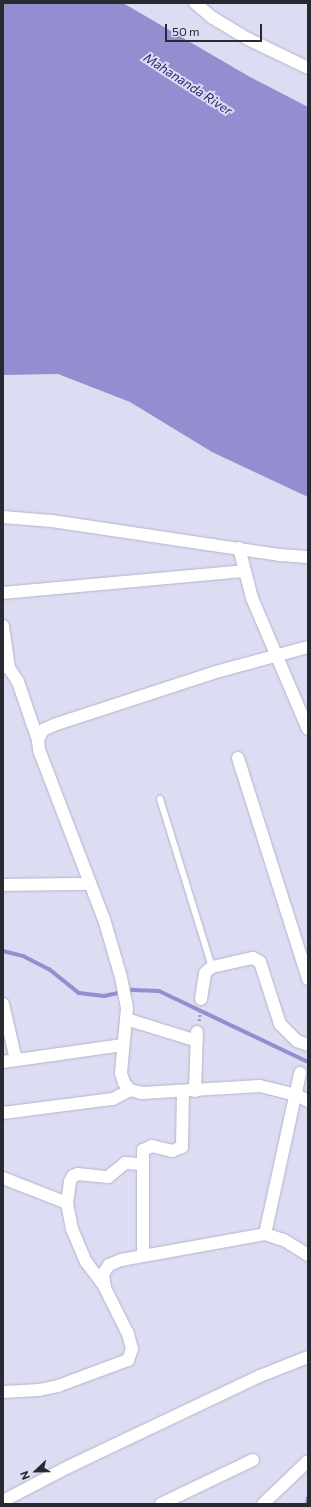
<!DOCTYPE html>
<style>
body{margin:0}
#map{position:relative;width:311px;height:1507px;overflow:hidden;background:#dcdcf3;font-family:Commissioner,sans-serif}
div>[style]{position:absolute}
.water>*{inset:0;background:#928ed0}
.stream>*{height:4px;margin:-2px;padding:0 2px;transform-origin:2px;border-radius:2px;background:#928ed0}
.path>*{height:2.5px;margin-top:-1.25px;transform-origin:0;background:repeating-linear-gradient(90deg,#9c9cad 0 2px,transparent 0 4px)}
.roads{filter:drop-shadow(0 0 1px #b4b3c9) drop-shadow(0 0 1px #b4b3c9)}
.lane>*{height:6px;margin:-3px;padding:0 3px;transform-origin:3px;border-radius:3px;background:#fff}
.street>*{height:12px;margin:-6px;padding:0 6px;transform-origin:6px;border-radius:6px;background:#fff}
span{translate:-50% -50%;white-space:nowrap;text-align:center;line-height:1.15;-webkit-text-stroke:4px #dcdcf3;paint-order:stroke}
.water-label{font-size:13px;color:#2e1d6a;font-style:italic}
.frame{position:absolute;inset:0;border:4px solid #292931;pointer-events:none}
.north{position:absolute;left:16px;top:1451px;width:40px;height:40px;-webkit-text-stroke:3px #dcdcf3;paint-order:stroke;rotate:248deg;font-size:11px;font-weight:700;line-height:16px;text-align:center;color:#292931}
.north::after{content:'';display:block;margin:auto;width:14px;height:18px;background:#292931;clip-path:polygon(50% 0,100% 100%,50% 72%,0 100%)}
.scale{position:absolute;left:165px;top:24px;width:97px;height:18px;box-sizing:border-box;border:2px solid #292931;border-top:0;padding-left:5px;font-size:12px;line-height:14px;white-space:nowrap;color:#292931;-webkit-text-stroke:3px #dcdcf3;paint-order:stroke}
</style>
<div id="map">
<div class="water">
<i style="clip-path:polygon(3px 3px,123px 3px,250px 77px,308px 107px,308px 497px,212px 452px,130px 402px,58px 374px,3px 375px)"></i>
</div>
<div class="stream">
<i style="left:3px;top:951px;width:21px;rotate:14deg"></i>
<i style="left:23px;top:956px;width:29px;rotate:27deg"></i>
<i style="left:49px;top:969px;width:38px;rotate:39deg"></i>
<i style="left:79px;top:993px;width:25px;rotate:7deg"></i>
<i style="left:104px;top:996px;width:30px;rotate:-12deg"></i>
<i style="left:133px;top:990px;width:26px;rotate:2deg"></i>
<i style="left:159px;top:991px;width:165px;rotate:25.5deg"></i>
<i style="left:307px;top:1504px;width:6px;rotate:-81deg"></i>
</div>
<div class="path">
<i style="left:199px;top:1021px;width:10px;rotate:-84deg"></i>
</div>
<div class="roads">
<div class="lane">
<i style="left:160px;top:799px;width:176px;rotate:72.8deg"></i>
</div>
<div class="street">
<i style="left:195px;top:3px;width:23px;rotate:40deg"></i>
<i style="left:213px;top:18px;width:41px;rotate:31deg"></i>
<i style="left:248px;top:39px;width:67px;rotate:25.8deg"></i>
<i style="left:3px;top:517px;width:49px;rotate:4.7deg"></i>
<i style="left:52px;top:521px;width:231px;rotate:8.5deg"></i>
<i style="left:280px;top:555px;width:28px;rotate:4deg"></i>
<i style="left:239px;top:548px;width:52px;rotate:75.4deg"></i>
<i style="left:252px;top:598px;width:142px;rotate:66.9deg"></i>
<i style="left:3px;top:593px;width:241px;rotate:-5.2deg"></i>
<i style="left:3px;top:626px;width:42px;rotate:81.9deg"></i>
<i style="left:308px;top:647px;width:95px;rotate:164.8deg"></i>
<i style="left:216px;top:672px;width:170px;rotate:161.9deg"></i>
<i style="left:54px;top:725px;width:12px;rotate:156deg"></i>
<i style="left:43px;top:730px;width:11px;rotate:117deg"></i>
<i style="left:38px;top:740px;width:10px;rotate:84deg"></i>
<i style="left:39px;top:750px;width:181px;rotate:69deg"></i>
<i style="left:104px;top:919px;width:60px;rotate:73.7deg"></i>
<i style="left:121px;top:977px;width:32px;rotate:79deg"></i>
<i style="left:127px;top:1008px;width:65px;rotate:95.3deg"></i>
<i style="left:121px;top:1073px;width:10px;rotate:73deg"></i>
<i style="left:124px;top:1083px;width:9px;rotate:49deg"></i>
<i style="left:130px;top:1090px;width:12px;rotate:14deg"></i>
<i style="left:142px;top:1093px;width:118px;rotate:-3.4deg"></i>
<i style="left:260px;top:1086px;width:38px;rotate:14deg"></i>
<i style="left:297px;top:1095px;width:13px;rotate:29deg"></i>
<i style="left:3px;top:666px;width:6px;rotate:18deg"></i>
<i style="left:9px;top:668px;width:17px;rotate:57deg"></i>
<i style="left:18px;top:682px;width:61px;rotate:71deg"></i>
<i style="left:238px;top:758px;width:232px;rotate:72.4deg"></i>
<i style="left:3px;top:885px;width:87px;rotate:-0.7deg"></i>
<i style="left:201px;top:999px;width:26px;rotate:-81deg"></i>
<i style="left:205px;top:973px;width:9px;rotate:-41deg"></i>
<i style="left:212px;top:967px;width:42px;rotate:-12.4deg"></i>
<i style="left:253px;top:958px;width:8px;rotate:30deg"></i>
<i style="left:260px;top:962px;width:65px;rotate:72.1deg"></i>
<i style="left:280px;top:1024px;width:24px;rotate:45deg"></i>
<i style="left:297px;top:1041px;width:12px;rotate:20deg"></i>
<i style="left:3px;top:1004px;width:57px;rotate:76.9deg"></i>
<i style="left:126px;top:1019px;width:74px;rotate:17.2deg"></i>
<i style="left:3px;top:1062px;width:121px;rotate:-8.1deg"></i>
<i style="left:195px;top:1091px;width:59px;rotate:-88.1deg"></i>
<i style="left:3px;top:1113px;width:111px;rotate:-7.3deg"></i>
<i style="left:113px;top:1099px;width:19px;rotate:-28deg"></i>
<i style="left:3px;top:1178px;width:69px;rotate:21.3deg"></i>
<i style="left:265px;top:1234px;width:165px;rotate:-77.7deg"></i>
<i style="left:143px;top:1255px;width:105px;rotate:-90deg"></i>
<i style="left:143px;top:1150px;width:10px;rotate:-24deg"></i>
<i style="left:152px;top:1146px;width:21px;rotate:14deg"></i>
<i style="left:172px;top:1151px;width:11px;rotate:-22deg"></i>
<i style="left:182px;top:1147px;width:55px;rotate:-89deg"></i>
<i style="left:105px;top:1287px;width:31px;rotate:-127deg"></i>
<i style="left:86px;top:1262px;width:36px;rotate:-113deg"></i>
<i style="left:72px;top:1229px;width:26px;rotate:-101deg"></i>
<i style="left:67px;top:1203px;width:22px;rotate:-82deg"></i>
<i style="left:70px;top:1181px;width:6px;rotate:-59deg"></i>
<i style="left:73px;top:1176px;width:5px;rotate:-22deg"></i>
<i style="left:78px;top:1174px;width:30px;rotate:6deg"></i>
<i style="left:108px;top:1177px;width:22px;rotate:-39deg"></i>
<i style="left:125px;top:1163px;width:16px;rotate:4deg"></i>
<i style="left:3px;top:1392px;width:36px;rotate:-3deg"></i>
<i style="left:39px;top:1390px;width:19px;rotate:-12deg"></i>
<i style="left:58px;top:1386px;width:75px;rotate:-20.4deg"></i>
<i style="left:128px;top:1360px;width:12px;rotate:-70deg"></i>
<i style="left:132px;top:1349px;width:16px;rotate:-105deg"></i>
<i style="left:128px;top:1334px;width:51px;rotate:-116.6deg"></i>
<i style="left:105px;top:1288px;width:14px;rotate:-98deg"></i>
<i style="left:103px;top:1274px;width:11px;rotate:-56deg"></i>
<i style="left:109px;top:1265px;width:13px;rotate:-23deg"></i>
<i style="left:121px;top:1260px;width:146px;rotate:-10.2deg"></i>
<i style="left:265px;top:1234px;width:20px;rotate:18deg"></i>
<i style="left:284px;top:1240px;width:28px;rotate:32deg"></i>
<i style="left:3px;top:1501px;width:73px;rotate:-27.6deg"></i>
<i style="left:68px;top:1467px;width:212px;rotate:-25.4deg"></i>
<i style="left:260px;top:1376px;width:52px;rotate:-21.6deg"></i>
<i style="left:161px;top:1504px;width:102px;rotate:-25.6deg"></i>
<i style="left:263px;top:1504px;width:62px;rotate:-43.7deg"></i>
</div>
</div>
<div class="water-label">
<span style="left:188px;top:84px;rotate:33deg">Mahananda River</span>
</div>
<div class="frame"></div>
<div class="north">N</div>
<div class="scale">50 m</div>
</div>
